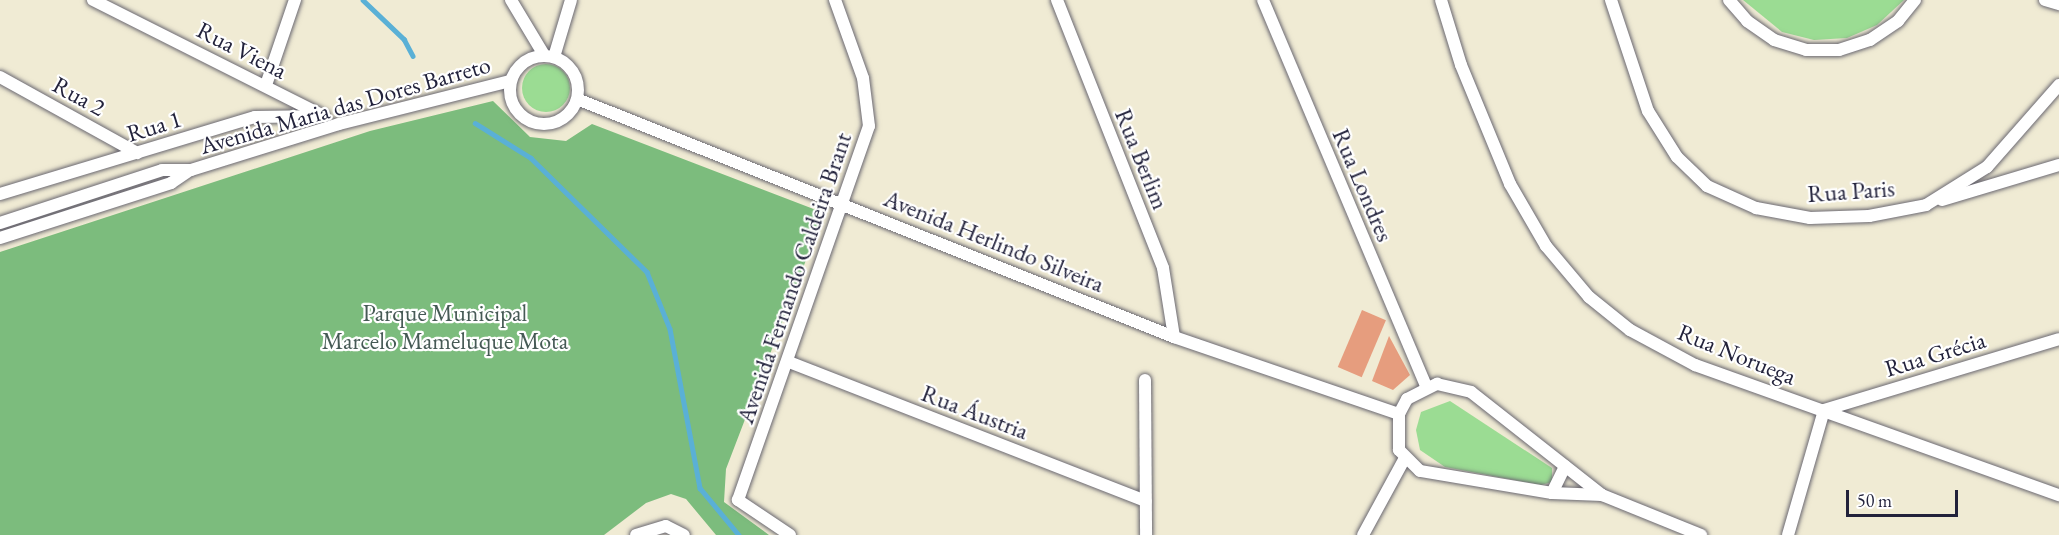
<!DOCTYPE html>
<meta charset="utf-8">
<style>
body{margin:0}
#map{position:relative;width:2059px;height:535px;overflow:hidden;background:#f0ebd4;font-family:"EB Garamond",serif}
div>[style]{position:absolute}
.green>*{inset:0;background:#9bdc93}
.round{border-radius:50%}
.forest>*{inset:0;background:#7cbc7d}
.stream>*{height:4.5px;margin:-2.25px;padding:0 2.25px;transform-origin:2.25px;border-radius:2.25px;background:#5ab0d6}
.building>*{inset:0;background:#e69d7e;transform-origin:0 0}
.roads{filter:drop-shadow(0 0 2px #6a6871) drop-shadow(0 0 2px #6a6871)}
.street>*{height:12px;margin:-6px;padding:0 6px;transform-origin:6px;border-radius:6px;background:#fff}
.street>.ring{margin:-6px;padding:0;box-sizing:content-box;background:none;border:12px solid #fff;border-radius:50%}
span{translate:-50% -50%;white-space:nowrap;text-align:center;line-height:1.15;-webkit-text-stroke:4.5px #fff;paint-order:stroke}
.street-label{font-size:24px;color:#22223b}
.park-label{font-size:24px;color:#465a55}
.scale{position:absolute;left:1846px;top:490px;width:112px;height:27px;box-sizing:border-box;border:3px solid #22223b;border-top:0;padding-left:8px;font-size:18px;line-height:21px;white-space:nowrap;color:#22223b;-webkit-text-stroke:4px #fff;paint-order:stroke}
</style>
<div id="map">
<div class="green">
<i style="clip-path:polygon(1743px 0,1904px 0,1877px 25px,1847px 38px,1814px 40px,1782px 32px)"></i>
<i class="round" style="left:522px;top:64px;width:48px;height:48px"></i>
<i style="clip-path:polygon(1450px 401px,1552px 468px,1552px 482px,1541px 485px,1445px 467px,1420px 450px,1416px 430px,1421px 412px)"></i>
</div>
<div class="forest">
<i style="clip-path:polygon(493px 101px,530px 137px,566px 141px,592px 124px,824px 213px,726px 469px,724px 502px,769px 535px,716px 535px,686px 499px,671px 494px,646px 503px,604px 535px,0 535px,0 252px,370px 131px)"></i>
</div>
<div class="stream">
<i style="left:363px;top:0;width:57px;rotate:43.6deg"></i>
<i style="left:404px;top:39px;width:19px;rotate:62deg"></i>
<i style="left:475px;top:123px;width:66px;rotate:32deg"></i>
<i style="left:531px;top:158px;width:163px;rotate:44.5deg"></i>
<i style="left:647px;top:272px;width:61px;rotate:68deg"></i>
<i style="left:670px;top:329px;width:162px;rotate:79.3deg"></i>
<i style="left:700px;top:488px;width:61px;rotate:50.3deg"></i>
</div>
<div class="building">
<i style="left:1362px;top:310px;width:26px;height:62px;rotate:23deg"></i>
<i style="clip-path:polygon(1389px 336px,1410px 375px,1393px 390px,1372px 381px)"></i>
</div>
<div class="roads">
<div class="street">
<i style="left:93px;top:0;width:254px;rotate:26.7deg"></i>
<i style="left:511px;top:0;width:64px;rotate:59deg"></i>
<i style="left:1057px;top:0;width:288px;rotate:68.4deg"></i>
<i style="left:1163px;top:268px;width:70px;rotate:80.9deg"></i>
<i style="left:1263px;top:0;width:419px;rotate:67.1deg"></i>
<i style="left:1441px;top:0;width:68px;rotate:72.9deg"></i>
<i style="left:1461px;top:65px;width:129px;rotate:67.6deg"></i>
<i style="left:1510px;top:184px;width:72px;rotate:59.9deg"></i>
<i style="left:1546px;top:246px;width:67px;rotate:49.9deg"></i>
<i style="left:1589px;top:297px;width:53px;rotate:38.8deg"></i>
<i style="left:1630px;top:330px;width:74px;rotate:28.3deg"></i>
<i style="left:1695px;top:365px;width:387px;rotate:19.7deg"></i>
<i style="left:1611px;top:0;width:117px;rotate:71.6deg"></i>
<i style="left:1648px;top:111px;width:54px;rotate:57.8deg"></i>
<i style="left:1677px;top:157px;width:42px;rotate:44deg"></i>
<i style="left:1707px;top:186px;width:54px;rotate:24.2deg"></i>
<i style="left:1756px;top:208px;width:55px;rotate:10.5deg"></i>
<i style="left:1810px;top:218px;width:59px;rotate:-1.9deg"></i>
<i style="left:1869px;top:216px;width:58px;rotate:-10.9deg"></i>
<i style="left:1926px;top:205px;width:72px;rotate:-31.9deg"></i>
<i style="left:1987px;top:167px;width:109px;rotate:-48.7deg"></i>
<i style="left:1729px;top:0;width:28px;rotate:49deg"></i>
<i style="left:1747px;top:21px;width:33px;rotate:35deg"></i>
<i style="left:1774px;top:40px;width:34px;rotate:17deg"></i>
<i style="left:1806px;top:50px;width:33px"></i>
<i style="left:1839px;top:50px;width:33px;rotate:-18deg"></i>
<i style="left:1870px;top:40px;width:34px;rotate:-34deg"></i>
<i style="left:1898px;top:21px;width:27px;rotate:-51deg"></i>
<i style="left:2045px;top:0;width:15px;rotate:16deg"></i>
<i class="ring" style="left:510px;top:56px;width:56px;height:56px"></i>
<i style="left:554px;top:57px;width:59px;rotate:-73.4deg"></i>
<i style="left:0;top:77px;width:157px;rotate:29deg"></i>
<i style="left:266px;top:85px;width:90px;rotate:-71.2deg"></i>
<i style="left:577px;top:99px;width:643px;rotate:21.74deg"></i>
<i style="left:1174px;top:337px;width:238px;rotate:18.9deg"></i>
<i style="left:0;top:194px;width:266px;rotate:-16.8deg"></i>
<i style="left:255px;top:117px;width:69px;rotate:-0.8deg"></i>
<i style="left:1942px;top:200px;width:122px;rotate:-16.7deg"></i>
<i style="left:0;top:223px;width:170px;rotate:-18.1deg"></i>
<i style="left:162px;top:170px;width:29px"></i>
<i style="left:191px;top:170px;width:155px;rotate:-17.3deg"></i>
<i style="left:339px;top:124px;width:176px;rotate:-14.1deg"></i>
<i style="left:0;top:238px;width:180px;rotate:-17.8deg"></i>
<i style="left:171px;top:183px;width:23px;rotate:-34deg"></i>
<i style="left:789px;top:362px;width:383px;rotate:21.3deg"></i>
<i style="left:1145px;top:380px;width:155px;rotate:89.6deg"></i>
<i style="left:1437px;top:384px;width:35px;rotate:13deg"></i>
<i style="left:1471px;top:392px;width:167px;rotate:38.2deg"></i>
<i style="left:1602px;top:495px;width:50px;rotate:-177.7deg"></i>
<i style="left:1552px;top:493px;width:134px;rotate:-170.5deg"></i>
<i style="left:1420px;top:471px;width:30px;rotate:-135deg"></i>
<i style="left:1399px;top:450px;width:36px;rotate:-90deg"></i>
<i style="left:1399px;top:414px;width:17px;rotate:-62deg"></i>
<i style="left:1407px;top:399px;width:34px;rotate:-27deg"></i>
<i style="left:1552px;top:493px;width:30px;rotate:-64deg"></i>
<i style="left:1602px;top:495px;width:107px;rotate:22deg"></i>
<i style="left:636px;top:535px;width:31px;rotate:-17deg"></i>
<i style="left:666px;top:526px;width:20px;rotate:27deg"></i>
<i style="left:790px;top:535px;width:63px;rotate:-146.1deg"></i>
<i style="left:738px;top:500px;width:396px;rotate:-70.7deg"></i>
<i style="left:869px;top:126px;width:48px;rotate:-97.1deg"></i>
<i style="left:863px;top:78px;width:83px;rotate:-109.7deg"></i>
<i style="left:1363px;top:535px;width:88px;rotate:-61.4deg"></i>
<i style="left:1788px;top:535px;width:130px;rotate:-73.9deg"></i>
<i style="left:1824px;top:410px;width:245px;rotate:-16.8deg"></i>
</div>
</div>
<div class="street-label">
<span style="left:242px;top:50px;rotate:27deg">Rua Viena</span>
<span style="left:79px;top:96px;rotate:29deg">Rua 2</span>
<span style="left:345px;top:105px;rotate:-16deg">Avenida Maria das Dores Barreto</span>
<span style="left:154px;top:126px;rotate:-17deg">Rua 1</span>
<span style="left:1142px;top:159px;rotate:68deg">Rua Berlim</span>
<span style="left:1363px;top:185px;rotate:67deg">Rua Londres</span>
<span style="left:1851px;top:191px;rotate:-4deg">Rua Paris</span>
<span style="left:994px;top:241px;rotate:22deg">Avenida Herlindo Silveira</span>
<span style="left:794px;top:278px;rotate:-71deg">Avenida Fernando Caldeira Brant</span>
<span style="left:1737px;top:354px;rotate:22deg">Rua Noruega</span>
<span style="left:1935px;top:354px;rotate:-17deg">Rua Grécia</span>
<span style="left:975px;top:412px;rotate:21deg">Rua Áustria</span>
</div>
<div class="park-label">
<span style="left:445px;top:327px">Parque Municipal<br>Marcelo Mameluque Mota</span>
</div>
<div class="scale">50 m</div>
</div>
